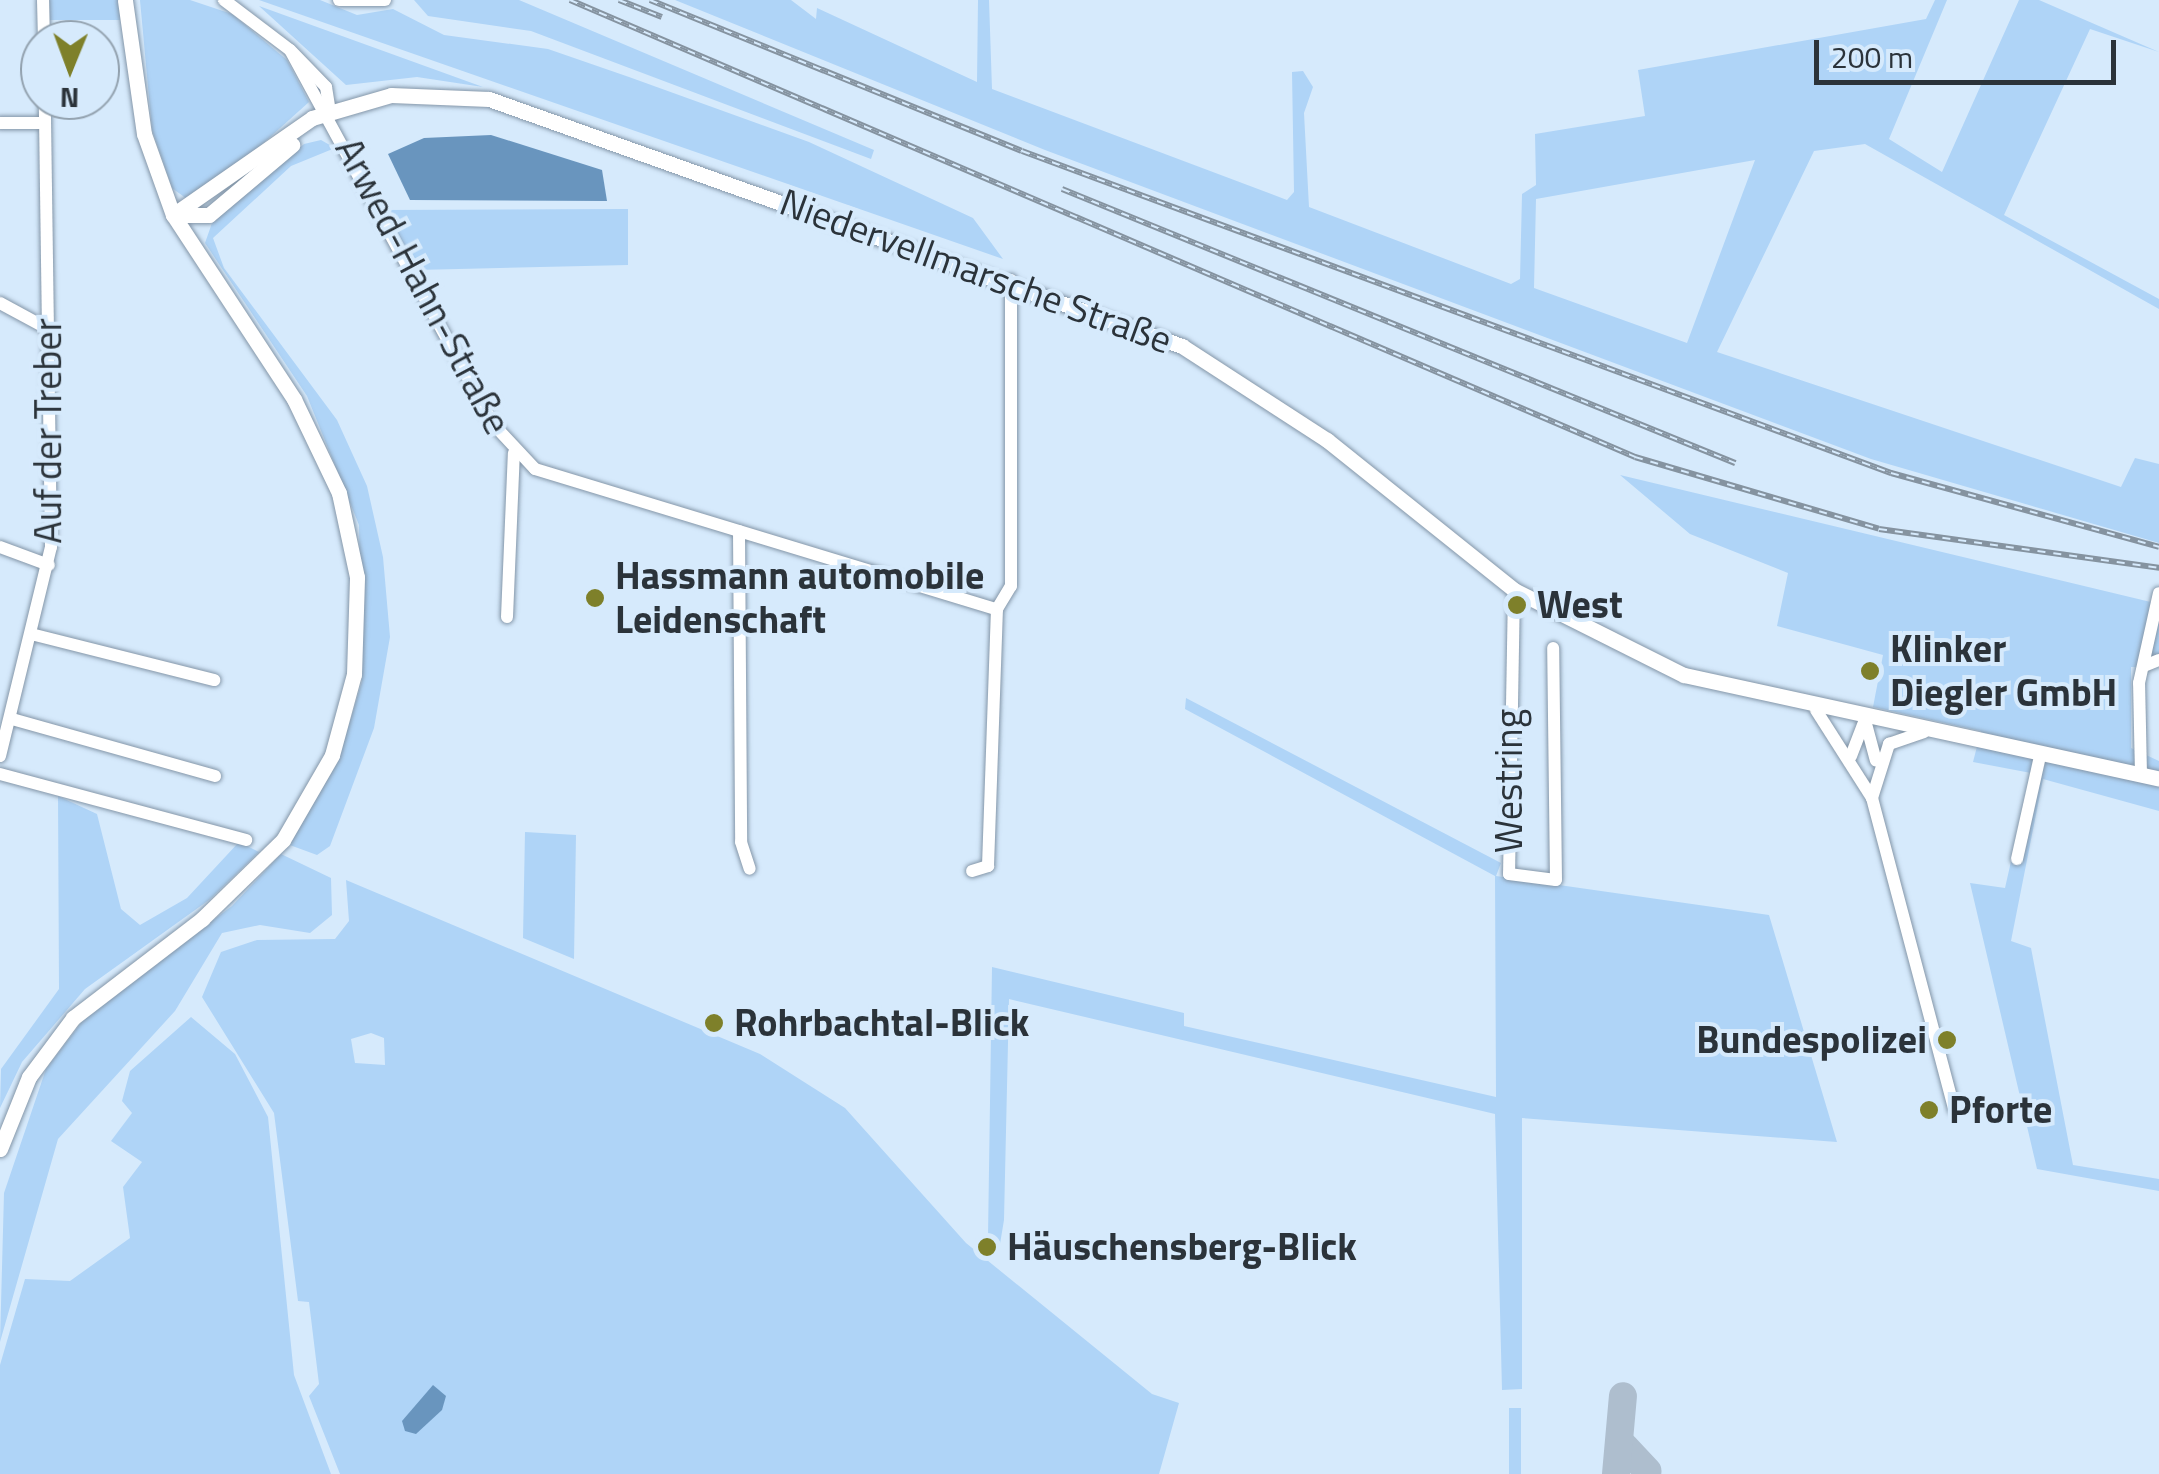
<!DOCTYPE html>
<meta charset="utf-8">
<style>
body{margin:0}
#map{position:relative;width:2159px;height:1474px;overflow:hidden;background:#d6eafc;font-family:"Titillium Web",sans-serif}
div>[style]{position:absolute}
.green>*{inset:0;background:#afd4f7;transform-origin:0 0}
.water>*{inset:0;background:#6995be}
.taxiway>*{height:28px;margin:-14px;padding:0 14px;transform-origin:14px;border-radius:14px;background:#aebece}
.roads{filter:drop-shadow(0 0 2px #8496a8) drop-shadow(0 0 2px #8496a8)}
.minor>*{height:12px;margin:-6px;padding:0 6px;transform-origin:6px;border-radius:6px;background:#fff}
.major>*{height:15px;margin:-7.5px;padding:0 7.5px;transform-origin:7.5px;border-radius:7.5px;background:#fff}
.rail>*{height:6px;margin-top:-3px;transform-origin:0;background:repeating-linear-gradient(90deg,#d6eafc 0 8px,#8593a0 0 16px);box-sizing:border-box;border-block:2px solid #8593a0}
.dots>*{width:28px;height:28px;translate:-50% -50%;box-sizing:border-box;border:5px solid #d6eafc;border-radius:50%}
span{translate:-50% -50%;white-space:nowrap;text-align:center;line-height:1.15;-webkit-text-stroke:8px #d6eafc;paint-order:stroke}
.street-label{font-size:38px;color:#2b333a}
.poi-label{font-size:38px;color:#2b333a;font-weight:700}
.left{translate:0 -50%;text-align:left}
.right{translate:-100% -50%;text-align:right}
.north{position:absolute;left:20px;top:20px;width:100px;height:100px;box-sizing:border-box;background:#d6eafc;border:2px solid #92a1ae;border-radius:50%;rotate:181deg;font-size:28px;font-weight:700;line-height:40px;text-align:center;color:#2b333a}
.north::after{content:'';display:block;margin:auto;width:35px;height:45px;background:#7e802a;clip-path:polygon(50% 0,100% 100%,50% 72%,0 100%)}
.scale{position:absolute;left:1814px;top:40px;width:302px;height:45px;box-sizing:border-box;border:5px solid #2b333a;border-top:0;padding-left:12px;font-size:30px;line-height:35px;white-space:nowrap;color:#2b333a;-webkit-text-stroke:8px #d6eafc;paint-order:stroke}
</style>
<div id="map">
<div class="green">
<i style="left:50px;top:0;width:70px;height:20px"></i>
<i style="clip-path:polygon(140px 0,190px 0,232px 14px,287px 60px,309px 102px,220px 182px,187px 199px,172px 188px,152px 130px)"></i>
<i style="clip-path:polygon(259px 0,320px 0,357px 15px,393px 9px,444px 35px,548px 49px,629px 77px,809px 142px,973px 218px,1003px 259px)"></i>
<i style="clip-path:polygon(414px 0,519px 0,874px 150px,871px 159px,531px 31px,428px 16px)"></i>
<i style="clip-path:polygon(evenodd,675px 0,791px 0,816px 19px,817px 8px,977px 82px,978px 0,989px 0,992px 89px,1287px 200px,1294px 192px,1292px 72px,1303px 71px,1313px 87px,1304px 113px,1309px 207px,1511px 284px,1520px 279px,1522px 194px,1536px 185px,1535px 134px,1645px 116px,1638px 70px,1926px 19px,1935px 0,1947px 0,1889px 139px,1942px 172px,2019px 0,2039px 0,2159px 52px,2090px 29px,2004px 215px,2159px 299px,2159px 309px,1865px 144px,1814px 151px,1717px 352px,2121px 487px,2135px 458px,2159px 464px,2159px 543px,1871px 459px,1045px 150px,675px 0,1755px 160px,1687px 343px,1534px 288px,1536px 199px,1755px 160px)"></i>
<i style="clip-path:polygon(259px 6px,483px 87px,417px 77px,346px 85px)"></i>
<i style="clip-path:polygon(321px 140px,335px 148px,291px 166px,213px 238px,224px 268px,337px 420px,367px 486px,383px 557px,390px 637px,374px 728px,330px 846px,317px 855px,287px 844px,338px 762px,362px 681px,359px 525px,307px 396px,205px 243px,212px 223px,304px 144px)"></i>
<i style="clip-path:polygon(628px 209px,628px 265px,417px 270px,383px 210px)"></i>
<i style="clip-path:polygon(1620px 475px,2159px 604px,2159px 667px,2131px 667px,2131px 748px,2159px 761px,2159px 811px,2043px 779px,2011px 941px,2031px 948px,2073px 1165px,2159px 1179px,2159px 1191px,2037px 1169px,1970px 883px,2005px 888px,2031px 773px,1973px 762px,1981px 731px,1873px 707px,1883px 655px,1777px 626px,1788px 573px,1690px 534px)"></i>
<i style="clip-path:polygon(1186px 698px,1501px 863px,1496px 876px,1769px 915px,1837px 1142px,1522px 1118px,1522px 1389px,1502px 1390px,1495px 1114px,1009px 999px,1004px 1220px,1000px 1244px,988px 1237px,992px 967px,1184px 1013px,1184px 1026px,1496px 1097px,1495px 876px,1185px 709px)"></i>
<i style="clip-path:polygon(58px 796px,97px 814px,121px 909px,140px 925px,187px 898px,239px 842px,259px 852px,209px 900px,85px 989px,22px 1062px,0 1108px,1px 1069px,59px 989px)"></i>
<i style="clip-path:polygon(525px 832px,576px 835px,574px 959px,523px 938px)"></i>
<i style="clip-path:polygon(281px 854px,331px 878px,332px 915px,310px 933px,260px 925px,222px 933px,175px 1011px,58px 1139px,0 1342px,4px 1193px,46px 1069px,87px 1015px,232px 906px)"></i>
<i style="clip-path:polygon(evenodd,346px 880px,760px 1054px,845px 1108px,966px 1243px,1152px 1394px,1179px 1403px,1159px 1474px,340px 1474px,309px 1396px,319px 1384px,309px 1302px,298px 1301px,274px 1113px,202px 997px,221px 952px,257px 940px,335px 939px,349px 921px,346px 880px,371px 1033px,384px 1038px,385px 1065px,355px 1063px,351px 1039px,371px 1033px)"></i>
<i style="clip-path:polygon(191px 1017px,235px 1054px,268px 1117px,294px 1375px,331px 1474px,0 1474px,0 1365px,25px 1279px,70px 1281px,130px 1238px,123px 1187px,142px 1162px,111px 1141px,132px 1113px,122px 1101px,130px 1071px)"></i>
<i style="left:1509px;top:1408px;width:12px;height:66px"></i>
</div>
<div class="water">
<i style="clip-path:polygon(491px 135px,602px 170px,607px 201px,410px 200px,388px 154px,424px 138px)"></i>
<i style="clip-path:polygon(433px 1385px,446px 1396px,442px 1410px,416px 1434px,405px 1431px,402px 1421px)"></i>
</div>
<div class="taxiway">
<i style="left:1625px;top:1447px;width:33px;rotate:47deg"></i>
<i style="left:1616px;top:1474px;width:78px;rotate:-84.9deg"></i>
</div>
<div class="roads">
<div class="minor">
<i style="left:43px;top:0;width:40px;rotate:88.6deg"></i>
<i style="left:224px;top:0;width:83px;rotate:37.1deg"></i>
<i style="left:290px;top:50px;width:427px;rotate:61.5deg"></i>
<i style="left:494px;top:425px;width:60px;rotate:47deg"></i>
<i style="left:535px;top:469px;width:483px;rotate:16.9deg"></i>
<i style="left:997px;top:609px;width:27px;rotate:-59deg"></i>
<i style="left:1011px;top:586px;width:306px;rotate:-90deg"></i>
<i style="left:339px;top:0;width:46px"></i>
<i style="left:292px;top:52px;width:49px;rotate:45.8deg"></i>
<i style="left:326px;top:87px;width:25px;rotate:81deg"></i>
<i style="left:0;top:123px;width:45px"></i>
<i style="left:0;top:303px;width:55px;rotate:28.4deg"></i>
<i style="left:739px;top:531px;width:311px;rotate:89.6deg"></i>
<i style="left:741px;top:842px;width:28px;rotate:72deg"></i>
<i style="left:0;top:547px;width:52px;rotate:20.2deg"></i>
<i style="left:1514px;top:590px;width:284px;rotate:91deg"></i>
<i style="left:1509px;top:874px;width:47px;rotate:7.3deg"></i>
<i style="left:1556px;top:880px;width:232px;rotate:-90.7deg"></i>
<i style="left:507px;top:617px;width:164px;rotate:-87.6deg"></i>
<i style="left:35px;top:635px;width:185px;rotate:14.1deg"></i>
<i style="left:2144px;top:666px;width:16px;rotate:-22deg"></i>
<i style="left:1816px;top:710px;width:104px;rotate:57.5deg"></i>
<i style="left:1872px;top:798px;width:322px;rotate:75.2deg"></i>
<i style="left:12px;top:719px;width:211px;rotate:15.7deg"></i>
<i style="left:1865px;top:720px;width:42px;rotate:75deg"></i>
<i style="left:0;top:756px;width:215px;rotate:-76.3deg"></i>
<i style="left:51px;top:547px;width:447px;rotate:-90.8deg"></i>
<i style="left:1851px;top:756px;width:39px;rotate:-69deg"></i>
<i style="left:0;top:774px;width:255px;rotate:15deg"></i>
<i style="left:2141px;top:775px;width:92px;rotate:-91.2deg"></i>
<i style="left:2139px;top:683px;width:92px;rotate:-77.5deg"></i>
<i style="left:1872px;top:798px;width:57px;rotate:-72.5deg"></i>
<i style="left:1889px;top:744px;width:37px;rotate:-19deg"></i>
<i style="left:2017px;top:859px;width:106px;rotate:-77.4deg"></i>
<i style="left:972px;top:871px;width:17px;rotate:-17deg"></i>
<i style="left:988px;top:866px;width:257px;rotate:-88deg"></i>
</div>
<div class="major">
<i style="left:173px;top:215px;width:169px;rotate:-34.9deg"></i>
<i style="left:312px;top:118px;width:82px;rotate:-16.2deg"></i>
<i style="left:391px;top:95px;width:98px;rotate:2.3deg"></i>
<i style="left:489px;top:99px;width:736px;rotate:19.62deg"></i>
<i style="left:1182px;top:346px;width:173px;rotate:33deg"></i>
<i style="left:1327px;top:440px;width:240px;rotate:38.7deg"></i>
<i style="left:1514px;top:590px;width:190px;rotate:26.6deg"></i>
<i style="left:1684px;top:675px;width:486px;rotate:12.3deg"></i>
<i style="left:173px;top:215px;width:36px"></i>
<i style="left:209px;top:215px;width:109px;rotate:-40.1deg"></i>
<i style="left:0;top:1149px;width:78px;rotate:-68.1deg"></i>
<i style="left:29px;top:1077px;width:74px;rotate:-53.3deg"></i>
<i style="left:73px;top:1018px;width:163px;rotate:-37.5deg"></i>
<i style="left:202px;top:919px;width:113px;rotate:-44.3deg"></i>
<i style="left:283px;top:840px;width:98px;rotate:-60deg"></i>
<i style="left:332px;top:755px;width:84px;rotate:-74.8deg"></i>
<i style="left:354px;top:674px;width:97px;rotate:-88.2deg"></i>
<i style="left:357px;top:577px;width:86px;rotate:-102.1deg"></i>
<i style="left:339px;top:493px;width:104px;rotate:-115.6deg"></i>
<i style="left:294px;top:399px;width:220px;rotate:-123.3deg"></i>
<i style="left:173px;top:215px;width:86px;rotate:-109.7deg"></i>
<i style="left:144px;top:134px;width:135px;rotate:-98.1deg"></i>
</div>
</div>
<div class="rail">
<i style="left:570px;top:0;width:1159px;rotate:23.22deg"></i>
<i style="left:1635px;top:457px;width:254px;rotate:16.4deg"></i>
<i style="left:1879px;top:529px;width:283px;rotate:7.9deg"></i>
<i style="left:619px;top:0;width:46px;rotate:21.6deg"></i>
<i style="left:650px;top:0;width:401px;rotate:22.1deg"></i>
<i style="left:1022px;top:151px;width:927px;rotate:20.33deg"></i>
<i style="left:1891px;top:473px;width:278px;rotate:15.4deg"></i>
<i style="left:1062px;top:189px;width:727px;rotate:22.15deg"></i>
</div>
<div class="dots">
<i style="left:595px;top:598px;background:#7e802a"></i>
<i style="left:1517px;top:605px;background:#7e802a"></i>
<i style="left:1870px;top:671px;background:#7e802a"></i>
<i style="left:714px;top:1023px;background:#7e802a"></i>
<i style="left:1947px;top:1040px;background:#7e802a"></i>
<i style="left:1929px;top:1110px;background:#7e802a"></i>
<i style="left:987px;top:1247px;background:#7e802a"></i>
</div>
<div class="street-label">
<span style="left:976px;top:271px;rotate:20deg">Niedervellmarsche Straße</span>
<span style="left:423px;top:286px;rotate:62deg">Arwed-Hahn-Straße</span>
<span style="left:48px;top:431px;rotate:-90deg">Auf der Treber</span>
<span style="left:1509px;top:781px;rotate:-90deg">Westring</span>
</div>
<div class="poi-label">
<span class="left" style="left:615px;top:598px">Hassmann automobile<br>Leidenschaft</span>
<span class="left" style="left:1537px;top:605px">West</span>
<span class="left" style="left:1890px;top:671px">Klinker<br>Diegler GmbH</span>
<span class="left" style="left:734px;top:1023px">Rohrbachtal-Blick</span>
<span class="right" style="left:1927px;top:1040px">Bundespolizei</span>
<span class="left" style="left:1949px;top:1110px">Pforte</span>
<span class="left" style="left:1007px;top:1247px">Häuschensberg-Blick</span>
</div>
<div class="north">N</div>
<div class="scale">200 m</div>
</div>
